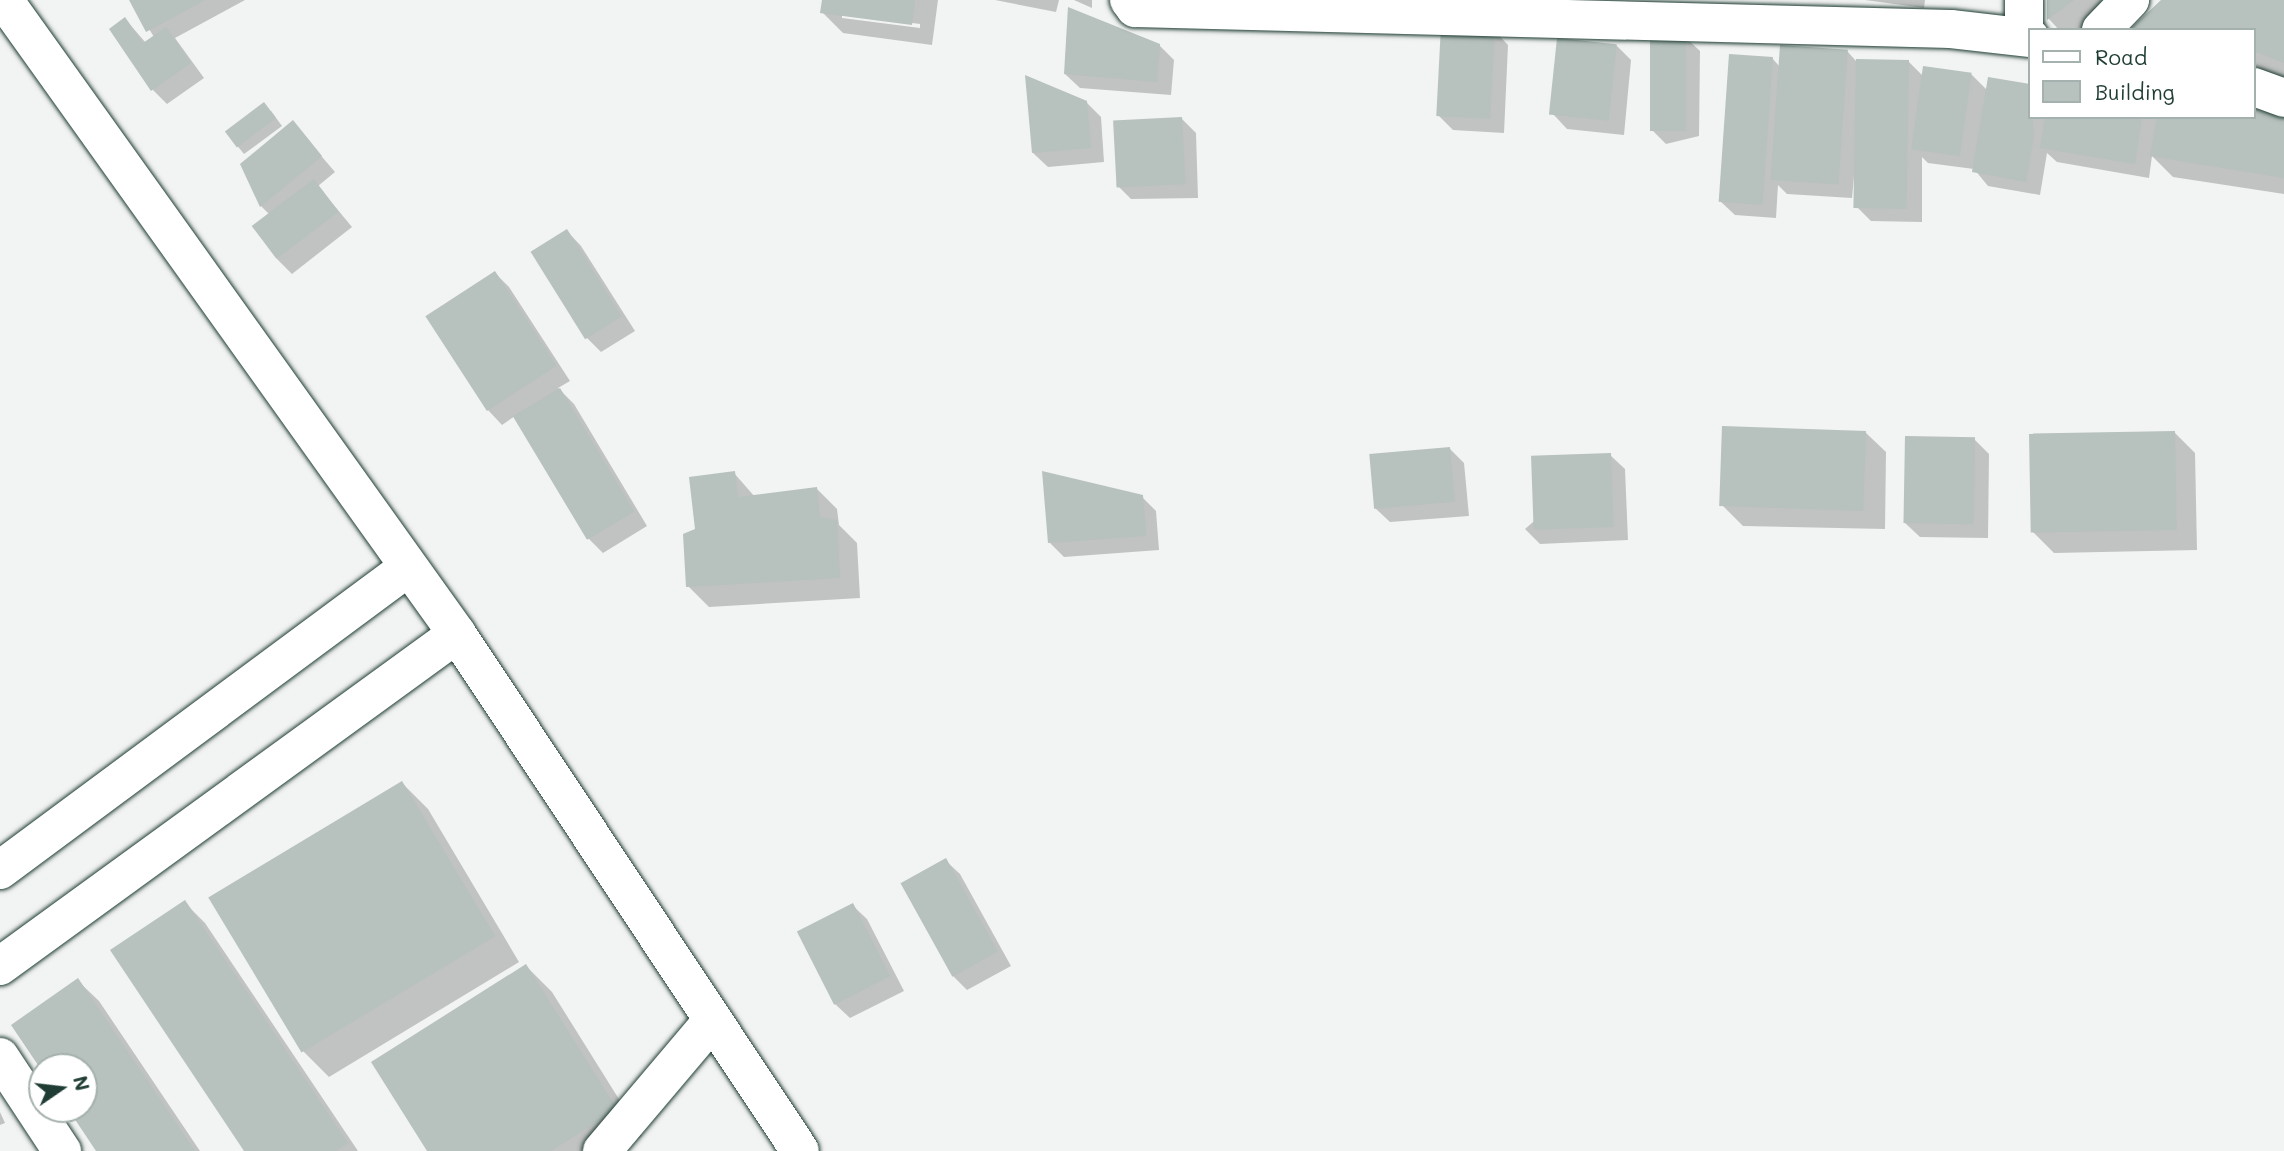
<!DOCTYPE html>
<style>
body{margin:0}
#map{position:relative;width:2284px;height:1151px;overflow:hidden;background:#f2f3f3;font-family:Mali,sans-serif}
div>[style]{position:absolute}
.shadow>*{inset:0;background:#0003}
.building>*{inset:0;background:#b7c1bd;transform-origin:0 0}
.roads{filter:drop-shadow(0 0 2px #1f3d34) drop-shadow(0 0 2px #1f3d34)}
.minor>*{height:38px;margin:-19px;padding:0 19px;transform-origin:19px;border-radius:19px;background:#fff}
.major>*{height:38px;margin:-19px;padding:0 19px;transform-origin:19px;border-radius:19px;background:#fff}
.highway>*{height:38px;margin:-19px;padding:0 19px;transform-origin:19px;border-radius:19px;background:#fff}
span{translate:-50% -50%;white-space:nowrap;text-align:center;line-height:1.15;-webkit-text-stroke:6px #fff;paint-order:stroke}
.legend{position:absolute;left:2028px;top:28px;width:228px;height:91px;box-sizing:border-box;background:#fff;border:2px solid #a5b1ae;margin:0;padding:9px 12px;list-style:none;font-size:21px;color:#1f3d34}
.legend li{display:flex;align-items:center;gap:14px;height:35px}
.legend b{width:35px;border:2px solid #a5b1ae}
.north{position:absolute;left:28px;top:1053px;width:70px;height:70px;box-sizing:border-box;background:#fff;border:2px solid #a5b1ae;border-radius:50%;rotate:76deg;font-size:19px;font-weight:700;line-height:28px;text-align:center;color:#1f3d34}
.north::after{content:'';display:block;margin:auto;width:24px;height:32px;background:#1f3d34;clip-path:polygon(50% 0,100% 100%,50% 72%,0 100%)}
</style>
<div id="map">
<div class="shadow">
<i style="clip-path:polygon(131px 0,245px 0,175px 38px,204px 78px,167px 104px,153px 90px,125px 19px,146px 43px,154px 37px)"></i>
<i style="clip-path:polygon(evenodd,823px 0,938px 0,932px 45px,843px 33px,822px 12px,823px 0,842px 14px,920px 24px,920px 28px,842px 18px,842px 14px)"></i>
<i style="clip-path:polygon(995px 0,1059px 0,1056px 12px)"></i>
<i style="clip-path:polygon(1074px 0,1092px 0,1092px 8px)"></i>
<i style="clip-path:polygon(1865px 0,1925px 0,1924px 8px)"></i>
<i style="clip-path:polygon(2049px 0,2122px 0,2082px 30px,2059px 30px,2049px 19px)"></i>
<i style="clip-path:polygon(2163px 0,2284px 0,2284px 78px,2254px 72px,2254px 30px)"></i>
<i style="clip-path:polygon(1494px 30px,1508px 45px,1504px 133px,1453px 130px,1438px 115px)"></i>
<i style="clip-path:polygon(1685px 37px,1700px 51px,1699px 136px,1666px 144px,1652px 130px)"></i>
<i style="clip-path:polygon(1159px 45px,1174px 60px,1171px 95px,1080px 88px,1065px 74px)"></i>
<i style="clip-path:polygon(1616px 45px,1631px 60px,1624px 135px,1567px 129px,1553px 114px)"></i>
<i style="clip-path:polygon(1847px 51px,1856px 61px,1908px 61px,1923px 76px,1971px 74px,1987px 90px,2029px 86px,2030px 117px,2284px 114px,2284px 194px,2173px 177px,2152px 156px,2149px 178px,2057px 162px,2047px 153px,2040px 195px,1988px 186px,1974px 169px,1928px 163px,1922px 157px,1922px 222px,1871px 221px,1857px 207px,1854px 176px,1852px 198px,1787px 194px,1778px 185px,1776px 218px,1735px 215px,1720px 201px,1772px 58px,1780px 67px)"></i>
<i style="clip-path:polygon(1086px 102px,1101px 117px,1104px 162px,1048px 167px,1033px 153px)"></i>
<i style="clip-path:polygon(271px 111px,282px 126px,244px 154px,226px 132px)"></i>
<i style="clip-path:polygon(1182px 119px,1196px 133px,1198px 198px,1131px 199px,1116px 184px)"></i>
<i style="clip-path:polygon(293px 123px,335px 172px,318px 186px,352px 227px,292px 274px,277px 259px,270px 215px,261px 206px,242px 164px)"></i>
<i style="clip-path:polygon(567px 231px,581px 246px,635px 331px,601px 352px,587px 338px)"></i>
<i style="clip-path:polygon(495px 273px,509px 287px,570px 381px,558px 388px,574px 404px,647px 526px,603px 553px,589px 539px,515px 416px,502px 425px,488px 410px,428px 317px)"></i>
<i style="clip-path:polygon(1865px 432px,1886px 452px,1885px 529px,1743px 526px,1722px 505px)"></i>
<i style="clip-path:polygon(2175px 433px,2195px 453px,2197px 550px,2054px 553px,2033px 532px)"></i>
<i style="clip-path:polygon(1974px 439px,1989px 454px,1988px 538px,1920px 537px,1905px 523px)"></i>
<i style="clip-path:polygon(1450px 449px,1464px 463px,1469px 516px,1390px 522px,1375px 508px)"></i>
<i style="clip-path:polygon(1610px 455px,1625px 469px,1628px 540px,1540px 544px,1525px 529px)"></i>
<i style="clip-path:polygon(734px 473px,755px 497px,816px 488px,837px 509px,839px 525px,857px 543px,860px 598px,709px 607px,688px 586px,697px 530px)"></i>
<i style="clip-path:polygon(1142px 497px,1156px 511px,1159px 550px,1064px 557px,1050px 543px)"></i>
<i style="clip-path:polygon(402px 783px,428px 809px,519px 962px,329px 1077px,303px 1051px,211px 898px)"></i>
<i style="clip-path:polygon(945px 860px,960px 874px,1011px 966px,967px 990px,953px 976px)"></i>
<i style="clip-path:polygon(184px 902px,205px 923px,358px 1151px,246px 1151px)"></i>
<i style="clip-path:polygon(852px 905px,867px 919px,904px 991px,850px 1018px,835px 1004px)"></i>
<i style="clip-path:polygon(526px 966px,552px 992px,642px 1136px,618px 1151px,429px 1151px)"></i>
<i style="clip-path:polygon(78px 981px,99px 1001px,200px 1151px,98px 1151px,70px 1109px,84px 1109px,84px 1067px,42px 1068px,13px 1026px)"></i>
<i style="clip-path:polygon(0 1112px,5px 1123px,0 1125px)"></i>
</div>
<div class="building">
<i style="clip-path:polygon(129px 0,205px 0,146px 32px)"></i>
<i style="clip-path:polygon(822px 0,915px 0,912px 25px,820px 13px)"></i>
<i style="clip-path:polygon(2047px 0,2074px 0,2047px 20px)"></i>
<i style="clip-path:polygon(2161px 0,2284px 0,2284px 63px,2254px 51px,2254px 30px,2129px 30px)"></i>
<i style="clip-path:polygon(1068px 7px,1160px 44px,1157px 82px,1064px 74px)"></i>
<i style="clip-path:polygon(125px 17px,143px 43px,166px 27px,191px 63px,151px 91px,109px 29px)"></i>
<i style="left:1441px;top:26px;width:54px;height:90px;rotate:3deg"></i>
<i style="left:1650px;top:35px;width:36px;height:96px"></i>
<i style="left:1557px;top:38px;width:60px;height:77px;rotate:6deg"></i>
<i style="left:1780px;top:45px;width:68px;height:135px;rotate:4deg"></i>
<i style="left:1729px;top:54px;width:44px;height:148px;rotate:4deg"></i>
<i style="left:1856px;top:59px;width:53px;height:149px;rotate:1deg"></i>
<i style="left:1923px;top:66px;width:49px;height:84px;rotate:8deg"></i>
<i style="clip-path:polygon(1025px 75px,1087px 101px,1091px 148px,1032px 153px)"></i>
<i style="clip-path:polygon(1988px 77px,2030px 84px,2034px 136px,2026px 182px,1972px 172px)"></i>
<i style="left:264px;top:102px;width:20px;height:49px;rotate:53deg"></i>
<i style="clip-path:polygon(2254px 108px,2284px 113px,2284px 178px,2150px 156px,2157px 117px,2254px 117px)"></i>
<i style="left:1182px;top:117px;width:67px;height:69px;rotate:87deg"></i>
<i style="clip-path:polygon(2045px 117px,2142px 117px,2135px 164px,2040px 148px)"></i>
<i style="clip-path:polygon(293px 120px,322px 156px,260px 207px,240px 164px)"></i>
<i style="left:314px;top:179px;width:41px;height:78px;rotate:53deg"></i>
<i style="left:567px;top:229px;width:103px;height:43px;rotate:58deg"></i>
<i style="left:495px;top:271px;width:113px;height:83px;rotate:57deg"></i>
<i style="left:560px;top:388px;width:144px;height:55px;rotate:59deg"></i>
<i style="left:1722px;top:426px;width:144px;height:80px;rotate:2deg"></i>
<i style="left:2175px;top:431px;width:99px;height:146px;rotate:89deg"></i>
<i style="left:1905px;top:436px;width:70px;height:87px;rotate:1deg"></i>
<i style="left:1450px;top:447px;width:55px;height:81px;rotate:85deg"></i>
<i style="left:1611px;top:453px;width:74px;height:80px;rotate:88deg"></i>
<i style="clip-path:polygon(735px 471px,738px 497px,817px 487px,820px 517px,837px 520px,840px 578px,686px 587px,683px 534px,695px 529px,689px 477px)"></i>
<i style="clip-path:polygon(1042px 471px,1143px 495px,1146px 536px,1048px 543px)"></i>
<i style="left:402px;top:781px;width:181px;height:226px;rotate:59deg"></i>
<i style="left:946px;top:858px;width:107px;height:52px;rotate:61deg"></i>
<i style="clip-path:polygon(185px 900px,348px 1143px,336px 1151px,244px 1151px,110px 950px)"></i>
<i style="left:853px;top:903px;width:82px;height:63px;rotate:63deg"></i>
<i style="clip-path:polygon(526px 964px,617px 1109px,551px 1151px,427px 1151px,371px 1062px)"></i>
<i style="clip-path:polygon(78px 978px,195px 1151px,96px 1151px,68px 1109px,84px 1109px,84px 1067px,42px 1067px,42px 1071px,11px 1025px)"></i>
</div>
<div class="roads">
<div class="minor">
<i style="left:1129px;top:0;width:10px;rotate:53deg"></i>
<i style="left:1135px;top:8px;width:816px;rotate:1.47deg"></i>
<i style="left:1951px;top:29px;width:80px;rotate:6.5deg"></i>
<i style="left:2101px;top:30px;width:42px;rotate:-46deg"></i>
<i style="left:2024px;top:37px;width:37px;rotate:-90deg"></i>
<i style="left:2254px;top:87px;width:32px;rotate:20deg"></i>
<i style="left:0;top:1057px;width:113px;rotate:56.6deg"></i>
<i style="left:602px;top:1151px;width:170px;rotate:-49.8deg"></i>
</div>
<div class="major">
<i style="left:0;top:870px;width:505px;rotate:-36.55deg"></i>
<i style="left:0;top:966px;width:565px;rotate:-36deg"></i>
</div>
<div class="highway">
<i style="left:4px;top:0;width:779px;rotate:54.45deg"></i>
<i style="left:457px;top:634px;width:620px;rotate:56.44deg"></i>
</div>
</div>
<ul class="legend">
<li><b style="height:9px;background:#fff"></b>Road</li>
<li><b style="height:19px;background:#b7c1bd"></b>Building</li>
</ul>
<div class="north">N</div>
</div>
